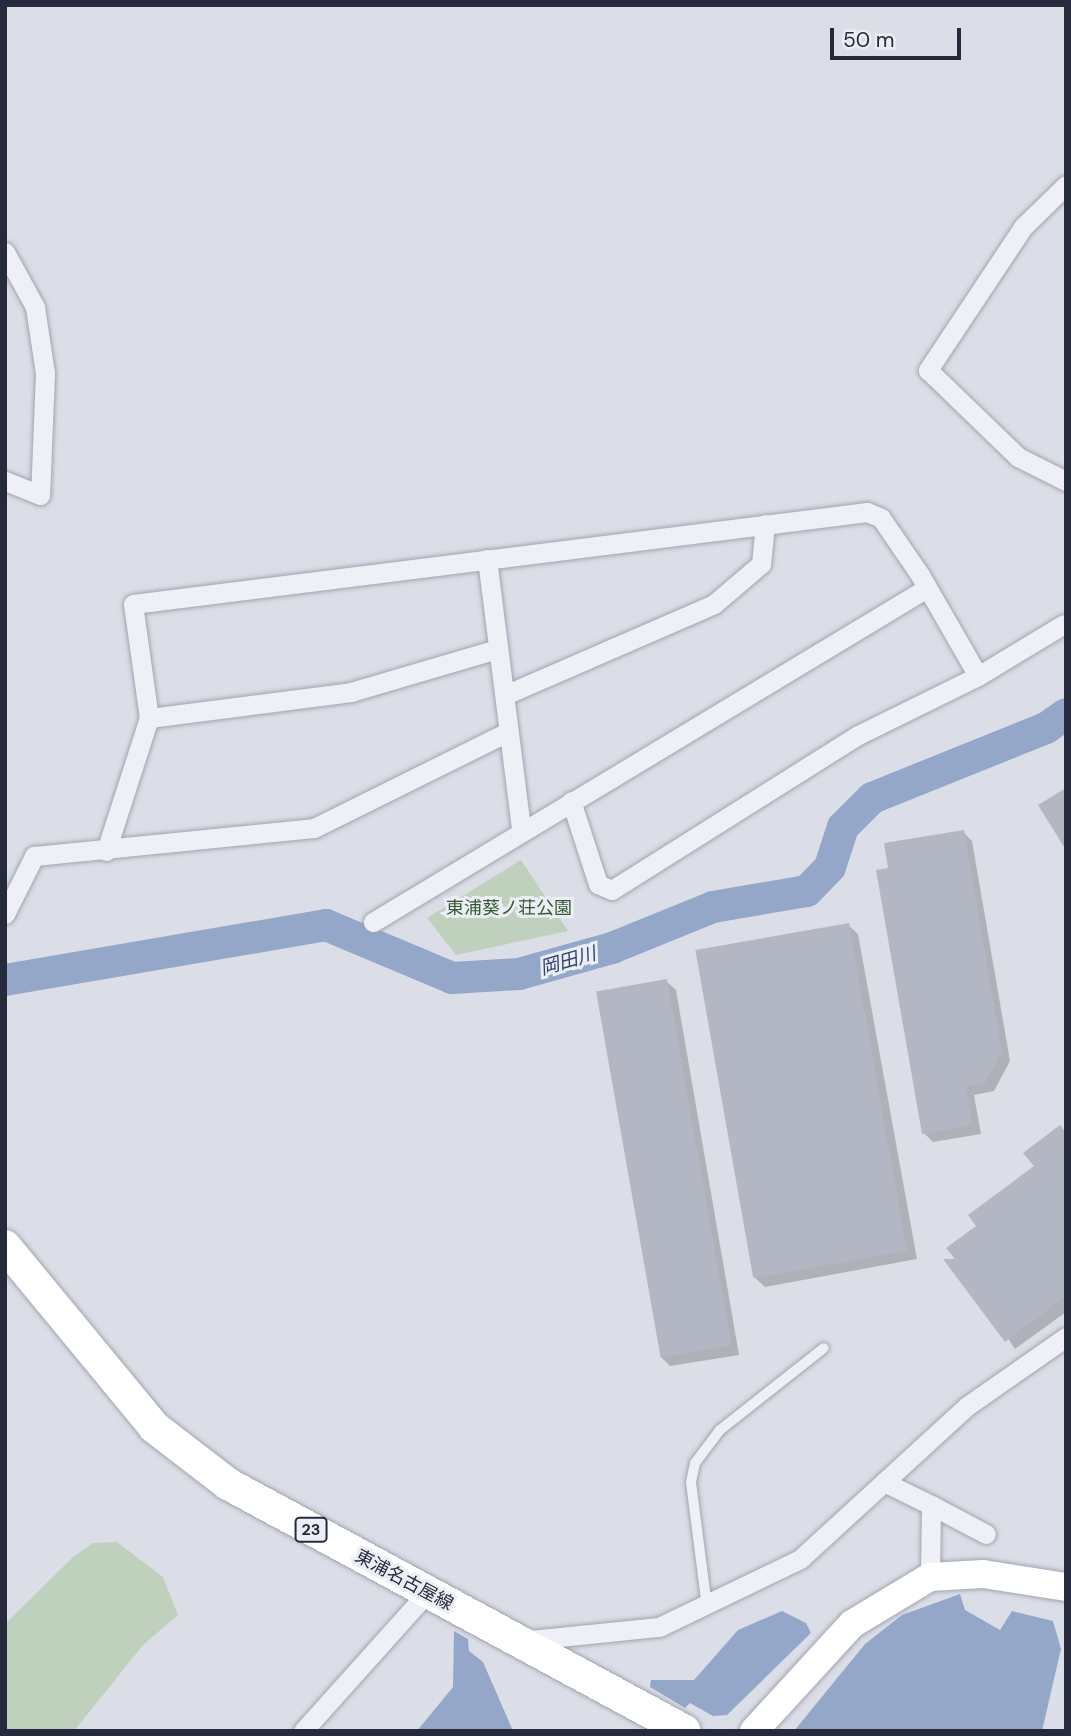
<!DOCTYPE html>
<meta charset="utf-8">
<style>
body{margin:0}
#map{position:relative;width:1071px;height:1736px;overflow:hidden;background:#dbdee7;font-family:"DM Sans","Noto Sans JP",sans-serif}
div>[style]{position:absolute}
.green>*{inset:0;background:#bfd1bc}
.water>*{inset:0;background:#94a7c9}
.shadow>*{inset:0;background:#0003}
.river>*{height:32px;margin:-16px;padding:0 16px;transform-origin:16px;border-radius:16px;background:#94a7c9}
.building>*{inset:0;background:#b3b7c3;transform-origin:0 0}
.roads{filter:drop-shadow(0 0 2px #a1a5b1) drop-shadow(0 0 2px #a1a5b1)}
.lane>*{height:10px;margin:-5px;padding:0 5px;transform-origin:5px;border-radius:5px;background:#eef0f5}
.street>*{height:19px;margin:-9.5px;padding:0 9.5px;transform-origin:9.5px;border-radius:9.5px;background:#eef0f5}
.secondary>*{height:28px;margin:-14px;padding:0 14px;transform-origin:14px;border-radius:14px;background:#fff}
.primary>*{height:32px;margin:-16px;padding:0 16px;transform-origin:16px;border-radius:16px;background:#fff}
span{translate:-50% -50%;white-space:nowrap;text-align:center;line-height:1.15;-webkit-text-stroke:6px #ebeef4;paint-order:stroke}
.shield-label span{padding:2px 5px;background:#ebeef4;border:2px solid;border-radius:5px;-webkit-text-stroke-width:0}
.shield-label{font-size:16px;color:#252b3d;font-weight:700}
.park-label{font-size:18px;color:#345932}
.street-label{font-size:18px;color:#252b3d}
.water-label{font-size:19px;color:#2e4472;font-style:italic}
.frame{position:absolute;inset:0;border:7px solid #252b3d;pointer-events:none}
.scale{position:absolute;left:830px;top:28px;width:131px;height:32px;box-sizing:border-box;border:4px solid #252b3d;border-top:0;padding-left:9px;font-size:21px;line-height:24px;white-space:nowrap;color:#252b3d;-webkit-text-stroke:5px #ebeef4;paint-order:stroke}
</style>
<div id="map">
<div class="green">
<i style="clip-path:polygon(521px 860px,568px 931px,456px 955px,427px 918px)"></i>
<i style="clip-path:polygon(117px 1542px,163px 1577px,178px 1615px,143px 1645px,74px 1731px,5px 1731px,5px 1624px,73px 1557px,93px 1543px)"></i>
</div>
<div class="water">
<i style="clip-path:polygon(960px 1594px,965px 1610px,1000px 1630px,1012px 1611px,1053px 1621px,1061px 1649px,1042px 1731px,794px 1731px,865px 1644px,902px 1615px)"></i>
<i style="clip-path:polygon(782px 1611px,806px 1623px,811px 1633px,727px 1715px,713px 1716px,690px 1703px,685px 1708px,650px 1687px,651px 1680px,694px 1680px,738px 1630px)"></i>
<i style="clip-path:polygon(454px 1631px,468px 1639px,469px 1651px,483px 1662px,513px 1731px,417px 1731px,453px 1687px)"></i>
</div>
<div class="shadow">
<i style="clip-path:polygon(963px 832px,972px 841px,1010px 1061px,994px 1091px,974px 1095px,981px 1134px,933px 1142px,924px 1133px,890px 869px)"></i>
<i style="clip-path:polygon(848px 925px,858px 934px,917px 1259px,765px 1287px,755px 1278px)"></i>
<i style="clip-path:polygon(666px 981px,676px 990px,739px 1355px,670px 1366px,661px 1357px)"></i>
<i style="clip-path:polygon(1066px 1133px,1066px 1312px,1015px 1349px,958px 1261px,978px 1226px)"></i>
</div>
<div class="river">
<i style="left:5px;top:980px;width:326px;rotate:-9.7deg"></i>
<i style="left:326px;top:925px;width:137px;rotate:22.8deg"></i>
<i style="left:452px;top:978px;width:67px;rotate:-3.4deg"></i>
<i style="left:519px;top:974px;width:97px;rotate:-15.6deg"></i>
<i style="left:612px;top:948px;width:109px;rotate:-22.1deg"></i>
<i style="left:713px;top:907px;width:95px;rotate:-9.7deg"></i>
<i style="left:807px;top:891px;width:33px;rotate:-46deg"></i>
<i style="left:830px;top:867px;width:42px;rotate:-72deg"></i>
<i style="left:843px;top:827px;width:41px;rotate:-45deg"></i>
<i style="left:872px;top:798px;width:188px;rotate:-21.9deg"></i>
<i style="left:1046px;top:728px;width:24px;rotate:-35deg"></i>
</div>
<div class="building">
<i style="clip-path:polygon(1066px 788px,1066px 850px,1038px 805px)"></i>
<i style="clip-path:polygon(964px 830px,1002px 1051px,985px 1083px,966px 1086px,973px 1125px,922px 1134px,876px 870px,888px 868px,884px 843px)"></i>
<i style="left:849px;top:923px;width:333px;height:156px;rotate:80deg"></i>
<i style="left:667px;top:979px;width:372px;height:72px;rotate:80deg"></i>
<i style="clip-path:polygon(1060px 1125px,1066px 1133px,1066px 1296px,1005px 1342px,943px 1259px,955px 1259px,946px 1248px,976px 1226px,968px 1215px,1034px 1166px,1023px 1153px)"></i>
</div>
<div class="roads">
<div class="lane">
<i style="left:707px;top:1607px;width:126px;rotate:-97.3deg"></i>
<i style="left:691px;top:1482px;width:19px;rotate:-78deg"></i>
<i style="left:695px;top:1463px;width:41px;rotate:-52.9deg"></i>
<i style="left:720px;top:1430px;width:132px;rotate:-38.3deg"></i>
</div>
<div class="street">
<i style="left:1066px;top:185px;width:60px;rotate:135.7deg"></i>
<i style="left:1023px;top:227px;width:172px;rotate:123.6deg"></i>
<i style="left:928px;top:370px;width:125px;rotate:44deg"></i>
<i style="left:1018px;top:457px;width:54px;rotate:26.6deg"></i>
<i style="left:5px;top:252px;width:63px;rotate:61.4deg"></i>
<i style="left:35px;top:307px;width:67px;rotate:81.4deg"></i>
<i style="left:45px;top:373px;width:122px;rotate:92.3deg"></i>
<i style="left:40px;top:495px;width:38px;rotate:-158deg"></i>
<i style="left:487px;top:559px;width:272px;rotate:82.8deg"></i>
<i style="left:978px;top:676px;width:100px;rotate:-31.2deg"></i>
<i style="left:505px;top:695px;width:228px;rotate:-23.5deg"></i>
<i style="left:714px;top:604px;width:62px;rotate:-40.4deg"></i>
<i style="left:761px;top:564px;width:40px;rotate:-84.3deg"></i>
<i style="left:149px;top:718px;width:204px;rotate:-7.3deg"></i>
<i style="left:351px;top:692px;width:152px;rotate:-16.4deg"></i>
<i style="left:106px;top:851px;width:140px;rotate:-72.1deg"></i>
<i style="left:149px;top:718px;width:115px;rotate:-98deg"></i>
<i style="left:133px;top:604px;width:740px;rotate:-7.14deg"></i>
<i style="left:867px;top:512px;width:15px;rotate:23deg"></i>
<i style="left:881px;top:518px;width:69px;rotate:55.6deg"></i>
<i style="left:920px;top:575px;width:116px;rotate:60.1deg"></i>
<i style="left:978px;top:676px;width:134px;rotate:153.8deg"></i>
<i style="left:858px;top:735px;width:291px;rotate:147.8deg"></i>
<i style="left:612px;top:890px;width:15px;rotate:-157deg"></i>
<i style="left:598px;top:884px;width:87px;rotate:-108deg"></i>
<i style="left:5px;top:914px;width:65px;rotate:-63.4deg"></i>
<i style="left:34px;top:856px;width:281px;rotate:-5.7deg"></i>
<i style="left:314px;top:828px;width:216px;rotate:-26.4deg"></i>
<i style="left:373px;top:922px;width:647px;rotate:-31.09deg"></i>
<i style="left:884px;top:1482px;width:52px;rotate:26.1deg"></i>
<i style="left:931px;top:1505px;width:72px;rotate:90.8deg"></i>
<i style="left:931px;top:1505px;width:62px;rotate:27.8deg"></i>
<i style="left:520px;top:1641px;width:140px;rotate:-5.8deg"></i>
<i style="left:659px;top:1627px;width:157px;rotate:-25.7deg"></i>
<i style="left:800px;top:1559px;width:226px;rotate:-42.5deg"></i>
<i style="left:967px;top:1406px;width:121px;rotate:-34.9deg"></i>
<i style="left:303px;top:1731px;width:186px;rotate:-48.1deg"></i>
</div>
<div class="secondary">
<i style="left:754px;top:1731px;width:145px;rotate:-47.5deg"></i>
<i style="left:852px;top:1624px;width:91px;rotate:-31.1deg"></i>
<i style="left:930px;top:1577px;width:53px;rotate:-3.2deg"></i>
<i style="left:983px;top:1574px;width:84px;rotate:8.9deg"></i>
</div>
<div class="primary">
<i style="left:5px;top:1246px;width:234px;rotate:50.5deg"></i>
<i style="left:154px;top:1427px;width:93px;rotate:37.6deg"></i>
<i style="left:228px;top:1484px;width:519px;rotate:28.39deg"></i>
</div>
</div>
<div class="shield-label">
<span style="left:311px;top:1530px">23</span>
</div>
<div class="park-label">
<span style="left:509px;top:908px">東浦葵ノ荘公園</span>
</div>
<div class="street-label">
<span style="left:404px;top:1580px;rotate:28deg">東浦名古屋線</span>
</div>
<div class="water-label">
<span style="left:568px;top:961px;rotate:-16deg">岡田川</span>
</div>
<div class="frame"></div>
<div class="scale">50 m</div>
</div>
